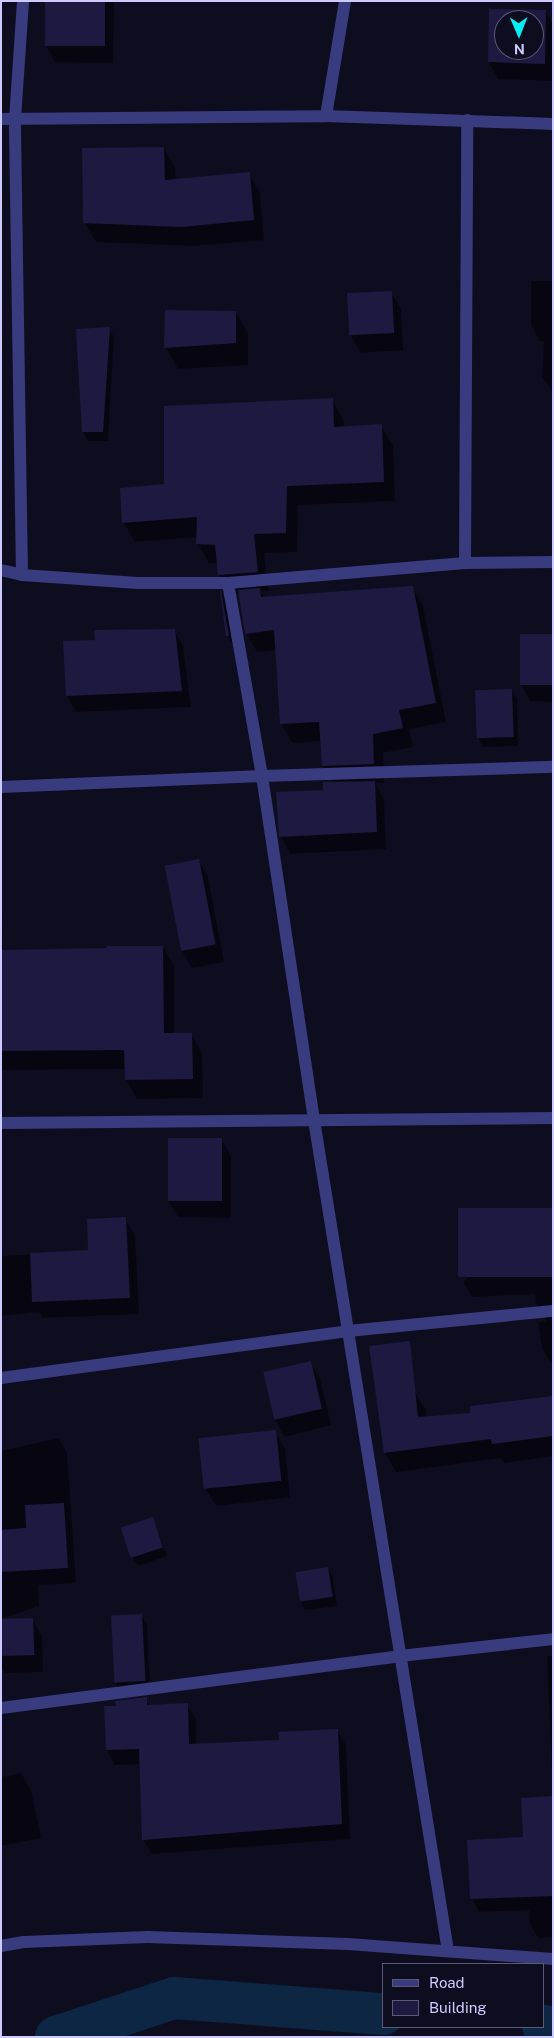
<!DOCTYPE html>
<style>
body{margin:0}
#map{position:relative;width:554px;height:2038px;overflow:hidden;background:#0e0d1f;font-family:"Public Sans",sans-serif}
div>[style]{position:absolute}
.shadow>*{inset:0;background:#0007}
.canal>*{height:42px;margin:-21px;padding:0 21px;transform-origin:21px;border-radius:21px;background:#0c2643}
.building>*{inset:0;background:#1e1940;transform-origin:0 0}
.minor>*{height:12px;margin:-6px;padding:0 6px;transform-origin:6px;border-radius:6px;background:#383b7e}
span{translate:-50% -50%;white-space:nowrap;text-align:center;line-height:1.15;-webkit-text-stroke:4.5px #0e0d1f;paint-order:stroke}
.frame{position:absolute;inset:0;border:2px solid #cdcbfe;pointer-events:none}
.legend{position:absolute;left:382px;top:1963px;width:162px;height:65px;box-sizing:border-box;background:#0e0d1f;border:1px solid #5a5978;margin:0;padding:6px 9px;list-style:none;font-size:15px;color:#cdcbfe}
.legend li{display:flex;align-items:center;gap:10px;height:25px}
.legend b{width:25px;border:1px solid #5a5978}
.north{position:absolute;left:494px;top:10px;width:50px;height:50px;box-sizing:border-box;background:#0e0d1f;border:1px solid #5a5978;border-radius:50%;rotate:179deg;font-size:14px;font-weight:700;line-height:20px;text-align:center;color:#cdcbfe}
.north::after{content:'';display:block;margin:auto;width:18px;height:22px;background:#03eff3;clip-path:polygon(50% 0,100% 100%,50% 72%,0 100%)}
</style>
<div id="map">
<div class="shadow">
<i style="clip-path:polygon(46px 1px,114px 1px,113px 63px,55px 62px,46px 45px)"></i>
<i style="clip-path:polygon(evenodd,490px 11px,545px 11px,553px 24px,553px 81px,498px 79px,489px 62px,490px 11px,504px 20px,534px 20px,534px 50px,504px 50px,504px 20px)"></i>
<i style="clip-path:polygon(164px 148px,175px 168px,176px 180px,249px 173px,260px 193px,264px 240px,193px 246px,96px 242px,84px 222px)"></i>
<i style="clip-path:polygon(531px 281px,553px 281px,553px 392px,542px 377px,544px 341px,540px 341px,531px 325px)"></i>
<i style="clip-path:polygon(391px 292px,401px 309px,403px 350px,361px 353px,351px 336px)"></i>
<i style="clip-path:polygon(236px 312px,248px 334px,248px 365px,178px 369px,166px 348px)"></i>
<i style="clip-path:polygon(109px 329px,114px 337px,108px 441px,88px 441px,83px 432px)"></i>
<i style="clip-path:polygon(332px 400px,343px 419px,344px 428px,381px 426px,393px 445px,395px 501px,298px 505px,297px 552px,264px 553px,269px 591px,261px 592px,264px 598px,412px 587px,423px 606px,446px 722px,409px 729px,413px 747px,383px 753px,384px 783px,375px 783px,384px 799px,386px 849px,290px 854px,281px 837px,277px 793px,325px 791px,333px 783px,323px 766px,322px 741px,292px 743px,282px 724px,277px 650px,257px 652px,246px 633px,239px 593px,231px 594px,219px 574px,218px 563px,209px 563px,198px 544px,198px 537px,135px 542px,124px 523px,121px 489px,165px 486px)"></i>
<i style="clip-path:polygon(222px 595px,226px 601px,233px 645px,227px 636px)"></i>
<i style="clip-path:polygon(174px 630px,183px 646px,191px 707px,76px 712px,67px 696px,96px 641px)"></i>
<i style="clip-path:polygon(553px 636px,553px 702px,530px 701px,521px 684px)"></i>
<i style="clip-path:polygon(512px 690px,517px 699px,518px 746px,483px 747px,478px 738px)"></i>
<i style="clip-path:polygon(1px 859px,3px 951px,163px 947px,174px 966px,174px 1035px,191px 1034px,202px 1053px,203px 1098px,137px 1099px,126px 1080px,126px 1069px,1px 1070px)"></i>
<i style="clip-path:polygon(199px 861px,208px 877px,224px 962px,192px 968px,182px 951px)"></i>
<i style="clip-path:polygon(222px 1140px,231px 1156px,231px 1218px,178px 1217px,168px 1201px)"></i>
<i style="clip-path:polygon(553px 1209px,553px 1363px,551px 1363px,542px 1348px,538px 1322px,546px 1321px,536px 1304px,535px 1294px,472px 1297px,463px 1282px)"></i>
<i style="clip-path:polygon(125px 1219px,135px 1235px,139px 1314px,43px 1318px,39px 1312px,1px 1316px,1px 1256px,89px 1251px)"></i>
<i style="clip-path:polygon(310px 1362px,320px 1379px,331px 1425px,285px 1437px,275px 1420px,264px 1373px)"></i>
<i style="clip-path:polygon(414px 1391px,426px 1410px,426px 1418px,471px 1414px,553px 1399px,553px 1456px,504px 1463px,501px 1458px,396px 1472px,385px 1453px)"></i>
<i style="clip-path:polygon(275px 1432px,285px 1449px,290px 1497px,216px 1506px,206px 1489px,200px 1440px)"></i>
<i style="clip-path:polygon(59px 1438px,67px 1453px,76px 1583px,38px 1585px,39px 1606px,1px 1619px,1px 1451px)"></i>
<i style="clip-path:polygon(152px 1518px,167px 1556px,138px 1566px,132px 1557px)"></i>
<i style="clip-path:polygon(328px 1568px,333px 1577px,337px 1606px,305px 1610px,300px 1601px)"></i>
<i style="clip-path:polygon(141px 1615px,147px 1624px,150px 1690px,121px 1694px,116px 1685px)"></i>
<i style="clip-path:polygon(32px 1619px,42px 1636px,43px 1672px,5px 1673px,1px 1667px,1px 1621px)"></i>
<i style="clip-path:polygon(547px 1656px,553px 1656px,553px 1776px,552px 1775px)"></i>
<i style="clip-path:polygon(146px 1699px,150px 1706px,187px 1705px,196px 1719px,196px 1745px,281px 1741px,337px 1730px,346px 1745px,350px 1839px,152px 1854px,143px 1840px,141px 1764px,115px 1765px,107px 1750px,117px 1707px)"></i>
<i style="clip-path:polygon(21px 1773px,31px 1790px,41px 1838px,1px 1846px,1px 1777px)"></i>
<i style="clip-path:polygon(553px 1797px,553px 1937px,538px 1938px,530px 1924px,529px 1910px,479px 1912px,472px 1899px,525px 1838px)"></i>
</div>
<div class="canal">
<i style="left:543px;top:2026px;width:10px;rotate:6deg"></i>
<i style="left:56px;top:2037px;width:124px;rotate:-18.3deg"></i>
<i style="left:174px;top:1998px;width:210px;rotate:4.4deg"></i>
</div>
<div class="building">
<i style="left:45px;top:1px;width:60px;height:45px"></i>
<i style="clip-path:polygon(evenodd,489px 9px,546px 10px,545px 64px,488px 62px,489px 9px,504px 20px,534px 20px,534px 50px,504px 50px,504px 20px)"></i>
<i style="clip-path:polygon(164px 147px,165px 180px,250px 172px,254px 220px,181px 227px,83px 223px,82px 148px)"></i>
<i style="left:392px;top:291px;width:42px;height:45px;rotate:87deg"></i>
<i style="clip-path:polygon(165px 310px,236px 311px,236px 343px,164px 348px)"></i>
<i style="clip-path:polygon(110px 327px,103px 432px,82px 432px,76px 329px)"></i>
<i style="clip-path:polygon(333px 398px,334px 427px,382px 424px,384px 482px,287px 486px,286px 533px,254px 534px,258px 572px,218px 575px,215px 545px,196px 544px,197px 517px,122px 523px,120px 488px,164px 484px,164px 406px)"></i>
<i style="clip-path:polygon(413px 586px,436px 703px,399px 710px,403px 728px,373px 734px,374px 764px,322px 766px,319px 722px,280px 724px,274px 630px,245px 634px,238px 590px,260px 588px,261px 597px)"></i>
<i style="clip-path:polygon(220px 591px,221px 591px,229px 636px,226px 636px)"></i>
<i style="clip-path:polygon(175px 629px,182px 691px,66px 696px,63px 641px,95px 640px,94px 630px)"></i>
<i style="left:520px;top:634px;width:33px;height:51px"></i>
<i style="left:512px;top:689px;width:48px;height:37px;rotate:88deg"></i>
<i style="clip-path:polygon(375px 781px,377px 832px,279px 837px,276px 792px,323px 790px,323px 782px)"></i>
<i style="left:199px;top:859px;width:87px;height:35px;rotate:79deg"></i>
<i style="clip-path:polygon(107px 946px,163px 946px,164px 1033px,192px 1033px,193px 1079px,125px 1080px,124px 1050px,1px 1051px,1px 950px,107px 948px)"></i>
<i style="left:168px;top:1138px;width:54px;height:63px"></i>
<i style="left:553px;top:1208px;width:69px;height:95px;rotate:90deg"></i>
<i style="clip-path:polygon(126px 1217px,130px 1298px,32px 1302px,30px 1253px,88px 1250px,87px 1219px)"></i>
<i style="clip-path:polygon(410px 1341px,418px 1417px,470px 1413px,470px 1406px,553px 1396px,553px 1436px,492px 1444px,491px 1439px,384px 1453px,369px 1346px)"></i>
<i style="left:311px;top:1361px;width:49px;height:49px;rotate:77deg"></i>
<i style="left:276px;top:1430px;width:51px;height:78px;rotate:84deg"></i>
<i style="clip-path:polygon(64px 1503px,68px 1568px,1px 1572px,1px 1530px,26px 1528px,25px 1505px)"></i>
<i style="left:153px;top:1517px;width:32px;height:34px;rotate:72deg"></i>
<i style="left:328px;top:1567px;width:30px;height:33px;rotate:81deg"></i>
<i style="left:142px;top:1614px;width:67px;height:31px;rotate:87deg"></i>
<i style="left:33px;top:1618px;width:37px;height:32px;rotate:88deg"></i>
<i style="clip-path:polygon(147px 1697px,147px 1705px,188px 1703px,189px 1744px,279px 1740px,278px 1732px,338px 1729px,342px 1824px,142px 1840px,139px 1749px,106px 1750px,104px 1706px,116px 1706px,115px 1701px)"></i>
<i style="clip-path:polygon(553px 1796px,553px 1896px,470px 1899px,467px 1840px,523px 1837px,521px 1798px)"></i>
</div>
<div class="minor">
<i style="left:326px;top:116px;width:117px;rotate:-80.6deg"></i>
<i style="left:1px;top:119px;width:325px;rotate:-0.5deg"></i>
<i style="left:326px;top:116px;width:227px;rotate:2deg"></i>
<i style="left:465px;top:563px;width:443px;rotate:-89.7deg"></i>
<i style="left:1px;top:570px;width:22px;rotate:13deg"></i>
<i style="left:22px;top:575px;width:116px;rotate:3.9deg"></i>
<i style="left:138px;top:583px;width:90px"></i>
<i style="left:228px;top:583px;width:238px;rotate:-4.8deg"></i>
<i style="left:465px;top:563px;width:88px;rotate:-0.7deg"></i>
<i style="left:22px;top:575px;width:456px;rotate:-90.9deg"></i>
<i style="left:15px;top:119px;width:118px;rotate:-86.1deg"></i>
<i style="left:228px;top:583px;width:196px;rotate:80deg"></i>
<i style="left:262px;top:776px;width:348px;rotate:81.4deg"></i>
<i style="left:314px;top:1120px;width:842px;rotate:80.84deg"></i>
<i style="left:1px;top:787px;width:261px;rotate:-2.4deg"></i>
<i style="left:262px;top:776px;width:291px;rotate:-1.8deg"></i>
<i style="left:1px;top:1123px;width:552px;rotate:-0.52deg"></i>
<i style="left:1px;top:1378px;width:350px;rotate:-7.7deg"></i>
<i style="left:348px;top:1331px;width:206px;rotate:-5.6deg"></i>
<i style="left:1px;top:1708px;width:402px;rotate:-7.4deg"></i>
<i style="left:400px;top:1656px;width:154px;rotate:-6.3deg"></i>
<i style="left:1px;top:1946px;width:23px;rotate:-10deg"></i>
<i style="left:24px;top:1942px;width:124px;rotate:-2.3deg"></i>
<i style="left:148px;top:1937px;width:200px;rotate:2deg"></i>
<i style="left:348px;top:1944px;width:206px;rotate:4.2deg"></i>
</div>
<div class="frame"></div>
<ul class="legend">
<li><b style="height:6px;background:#383b7e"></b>Road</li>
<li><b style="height:14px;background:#1e1940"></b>Building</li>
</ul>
<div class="north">N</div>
</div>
